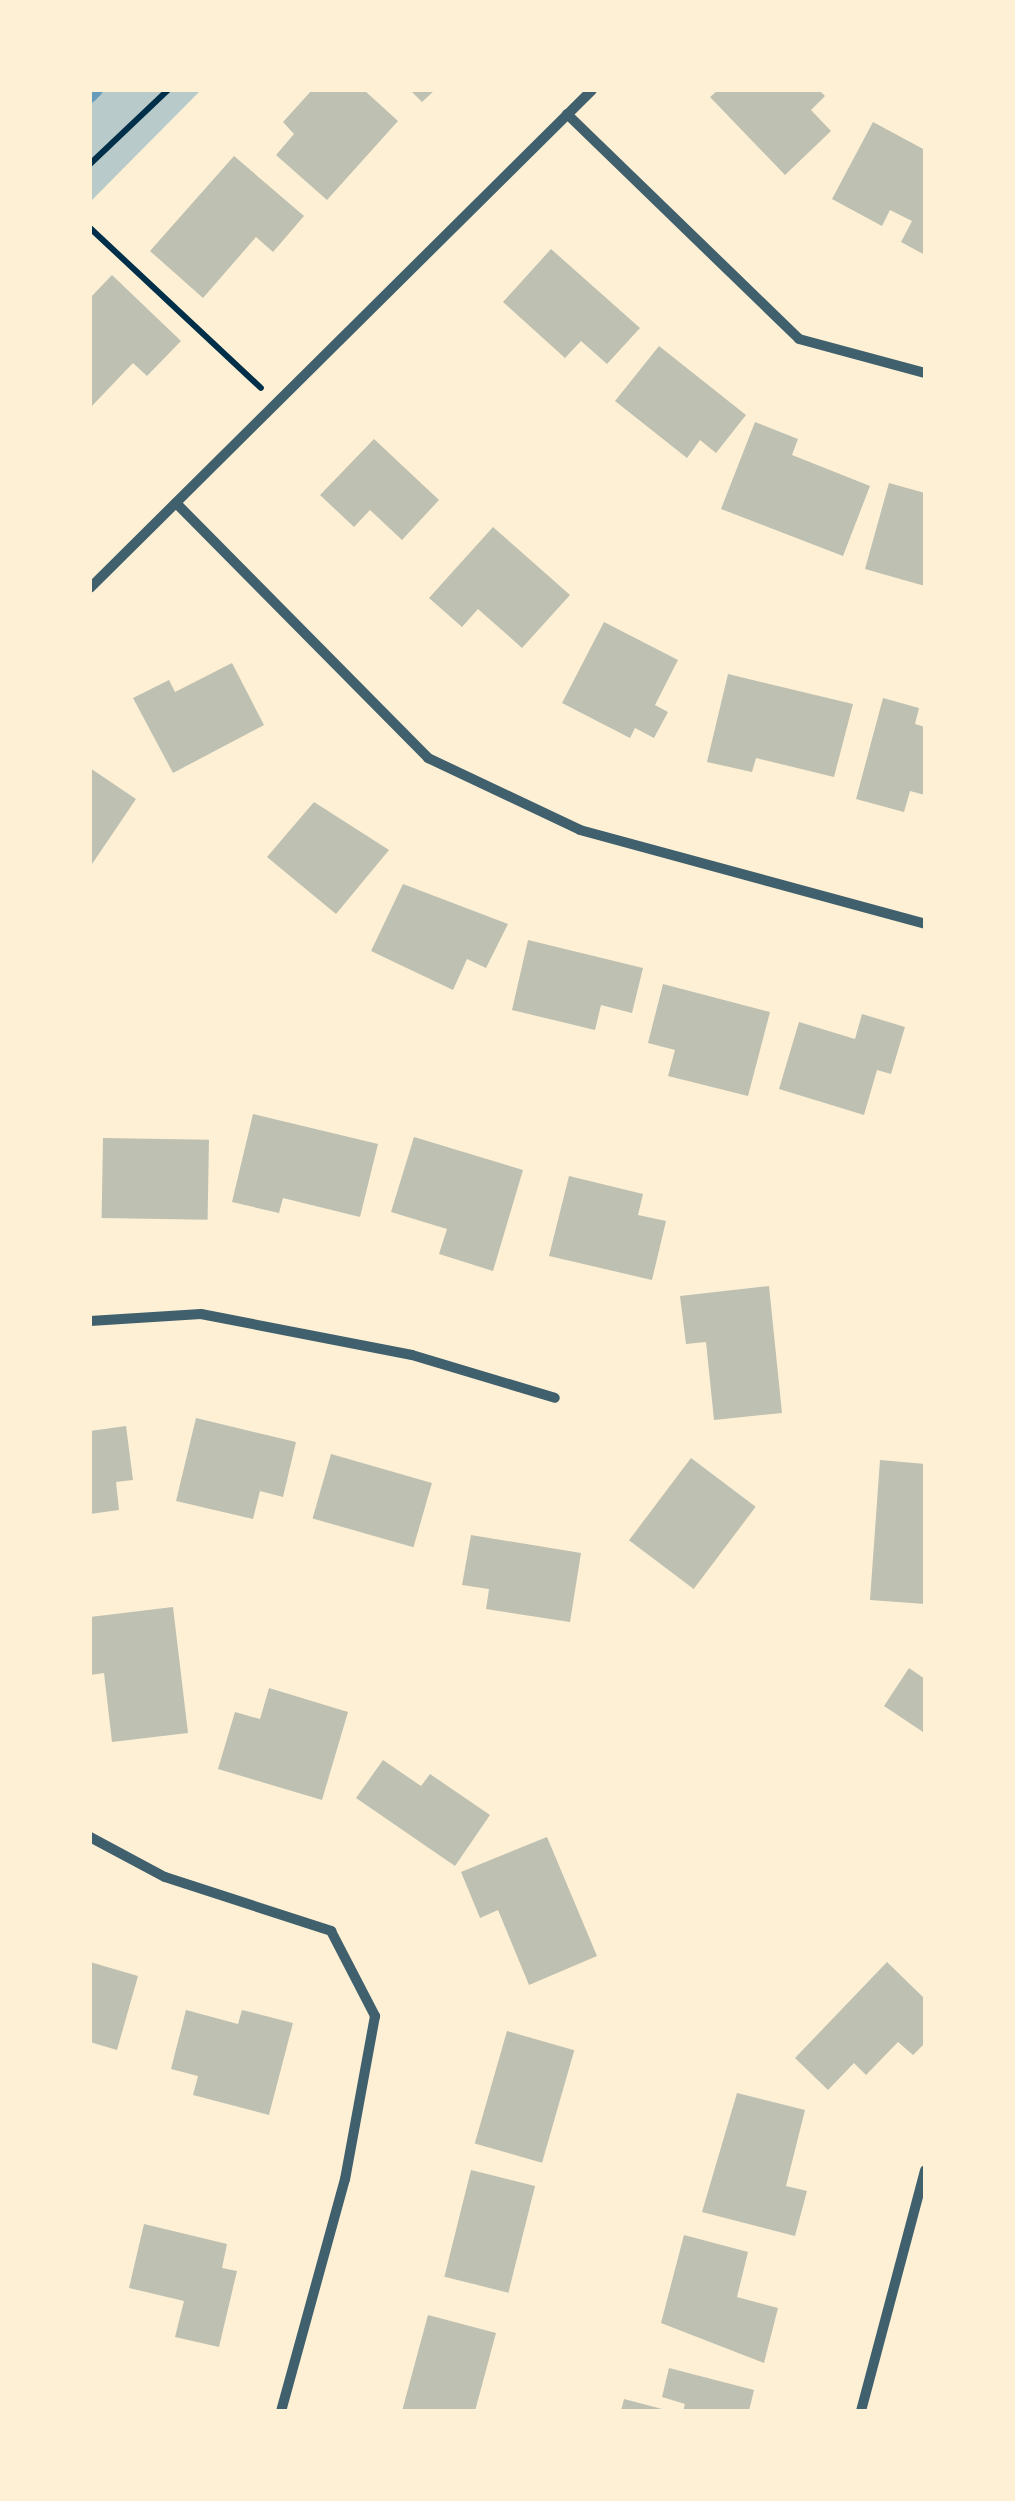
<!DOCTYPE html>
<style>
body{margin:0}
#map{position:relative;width:1015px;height:2501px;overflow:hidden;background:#fdf0d5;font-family:Barlow,sans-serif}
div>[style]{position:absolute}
.green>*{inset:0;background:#b9caca}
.stream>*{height:12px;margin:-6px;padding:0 6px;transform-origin:6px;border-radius:6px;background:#669bbc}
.building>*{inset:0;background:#bec0b2;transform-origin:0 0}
.path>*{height:6px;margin:-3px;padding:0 3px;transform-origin:3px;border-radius:3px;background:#003049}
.minor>*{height:10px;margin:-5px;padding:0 5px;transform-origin:5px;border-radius:5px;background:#3f606c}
span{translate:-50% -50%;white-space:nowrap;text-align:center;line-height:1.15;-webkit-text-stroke:10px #fdf0d5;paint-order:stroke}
.frame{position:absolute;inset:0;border:92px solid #fdf0d5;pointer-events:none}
</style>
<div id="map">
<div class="green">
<i style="clip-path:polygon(90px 90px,201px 90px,90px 202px)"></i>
</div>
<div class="stream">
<i style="left:90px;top:97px;width:10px;rotate:-45deg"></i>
</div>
<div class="building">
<i style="clip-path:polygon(312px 90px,364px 90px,398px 121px,327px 200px,276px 155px,294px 134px,283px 122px)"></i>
<i style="clip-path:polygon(410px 90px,435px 90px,422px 102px)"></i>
<i style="clip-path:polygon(718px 90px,819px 90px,825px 96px,811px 110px,831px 131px,785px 175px,710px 97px)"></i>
<i style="clip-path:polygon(873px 122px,925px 150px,925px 255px,901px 242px,912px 221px,890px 210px,882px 226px,832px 199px)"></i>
<i style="clip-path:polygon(234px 156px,304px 216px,273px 252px,256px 237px,203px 298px,150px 251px)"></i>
<i style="clip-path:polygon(551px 249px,640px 328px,607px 364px,581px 341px,565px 358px,503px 302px)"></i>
<i style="clip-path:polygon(112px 275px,181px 341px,147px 376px,133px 363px,90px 408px,90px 298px)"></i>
<i style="clip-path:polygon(659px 346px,746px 415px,716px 453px,700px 440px,687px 458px,615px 401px)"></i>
<i style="clip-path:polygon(755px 422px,798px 439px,792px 455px,870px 486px,843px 556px,721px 509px)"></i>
<i style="clip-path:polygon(374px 439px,439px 500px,402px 540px,370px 510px,354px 527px,320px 495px)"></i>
<i style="clip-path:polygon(889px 483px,925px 493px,925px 586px,865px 569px)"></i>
<i style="clip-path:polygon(493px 527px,570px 595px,522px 648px,478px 609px,462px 627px,429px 598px)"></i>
<i style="clip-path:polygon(604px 622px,678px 660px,655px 705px,668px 712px,654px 738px,635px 728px,630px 738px,562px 703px)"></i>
<i style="clip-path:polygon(232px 663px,264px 725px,173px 773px,133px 698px,169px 680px,175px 692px)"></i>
<i style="clip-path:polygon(728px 674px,853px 704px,834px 777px,756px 758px,752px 772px,707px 762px)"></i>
<i style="clip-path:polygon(883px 698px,919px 708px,915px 724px,925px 727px,925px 795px,910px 791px,904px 812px,856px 799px)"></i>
<i style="clip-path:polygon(90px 768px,136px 799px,90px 867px)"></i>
<i style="clip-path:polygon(314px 802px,389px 850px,336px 914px,267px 857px)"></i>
<i style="clip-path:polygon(403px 884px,508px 924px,486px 968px,467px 959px,453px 990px,371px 951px)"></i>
<i style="clip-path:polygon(528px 940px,643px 968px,632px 1013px,601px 1005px,595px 1030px,512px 1010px)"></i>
<i style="clip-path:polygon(663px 984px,770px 1012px,748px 1096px,668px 1076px,675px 1050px,648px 1043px)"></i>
<i style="clip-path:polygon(862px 1014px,905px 1027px,891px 1074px,877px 1070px,864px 1115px,779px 1089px,799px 1022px,855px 1039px)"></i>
<i style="clip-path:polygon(253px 1114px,378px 1144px,360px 1217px,283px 1198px,279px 1213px,232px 1202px)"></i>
<i style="clip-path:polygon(414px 1137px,523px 1170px,493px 1271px,439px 1254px,447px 1229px,391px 1212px)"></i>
<i style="left:103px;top:1138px;width:106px;height:80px;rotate:1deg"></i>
<i style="clip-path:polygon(569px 1176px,643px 1194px,638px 1215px,666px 1221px,652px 1280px,549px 1256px)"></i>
<i style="clip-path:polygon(769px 1286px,782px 1413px,714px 1420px,706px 1342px,686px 1344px,680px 1296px)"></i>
<i style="clip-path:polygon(196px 1418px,296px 1442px,283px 1497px,260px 1491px,253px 1519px,176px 1501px)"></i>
<i style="clip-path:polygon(126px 1426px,133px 1480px,116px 1482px,119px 1510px,90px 1514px,90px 1431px)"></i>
<i style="left:331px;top:1454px;width:105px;height:67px;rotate:16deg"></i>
<i style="left:691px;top:1458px;width:81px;height:103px;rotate:37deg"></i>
<i style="clip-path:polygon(880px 1460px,925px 1464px,925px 1604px,870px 1600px)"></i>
<i style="clip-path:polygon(471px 1535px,581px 1553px,570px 1622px,486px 1609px,489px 1589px,462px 1585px)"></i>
<i style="clip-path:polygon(173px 1607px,188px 1733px,112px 1742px,104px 1673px,90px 1675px,90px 1617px)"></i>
<i style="clip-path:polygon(909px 1668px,925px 1679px,923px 1732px,884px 1706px)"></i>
<i style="clip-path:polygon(269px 1688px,348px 1712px,322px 1800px,218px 1769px,235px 1712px,260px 1719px)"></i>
<i style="clip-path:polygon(383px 1760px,421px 1786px,430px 1774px,490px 1815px,455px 1866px,356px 1798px)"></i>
<i style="clip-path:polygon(547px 1837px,597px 1956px,529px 1985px,498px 1910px,480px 1918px,461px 1872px)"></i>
<i style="clip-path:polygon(90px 1962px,138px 1976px,117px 2050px,90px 2042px)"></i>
<i style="clip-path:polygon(887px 1962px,925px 1999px,925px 2043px,913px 2055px,898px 2042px,866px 2075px,854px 2063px,828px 2090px,795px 2058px)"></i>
<i style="clip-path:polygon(186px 2010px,238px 2024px,242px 2010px,293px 2023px,269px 2115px,193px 2095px,198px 2076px,171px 2069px)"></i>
<i style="left:507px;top:2031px;width:70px;height:117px;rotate:16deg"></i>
<i style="clip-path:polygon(737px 2093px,805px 2110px,786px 2186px,807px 2191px,795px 2236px,702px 2212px)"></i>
<i style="left:471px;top:2170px;width:66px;height:110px;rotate:14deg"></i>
<i style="clip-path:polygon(144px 2224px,227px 2244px,222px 2268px,237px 2271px,219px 2347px,175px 2337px,184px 2301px,129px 2288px)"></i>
<i style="clip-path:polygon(684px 2235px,748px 2252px,737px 2297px,778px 2308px,764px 2363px,661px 2323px)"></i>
<i style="clip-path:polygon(428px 2315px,496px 2333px,475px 2411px,402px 2411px)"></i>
<i style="clip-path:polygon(669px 2368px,754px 2390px,749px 2411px,683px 2411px,685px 2404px,662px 2397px)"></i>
<i style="clip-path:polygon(624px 2399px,666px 2410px,665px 2411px,621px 2411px)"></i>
</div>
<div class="path">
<i style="left:90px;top:164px;width:108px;rotate:-43.5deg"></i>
<i style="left:90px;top:228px;width:234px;rotate:43.1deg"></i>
</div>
<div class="minor">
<i style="left:567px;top:114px;width:323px;rotate:44.1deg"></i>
<i style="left:799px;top:339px;width:131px;rotate:15.1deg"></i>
<i style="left:176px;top:503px;width:359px;rotate:45.3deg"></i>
<i style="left:428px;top:758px;width:168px;rotate:25.3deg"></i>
<i style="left:580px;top:830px;width:358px;rotate:15.2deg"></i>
<i style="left:90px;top:588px;width:707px;rotate:-44.77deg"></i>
<i style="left:90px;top:1321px;width:111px;rotate:-3.6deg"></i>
<i style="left:201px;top:1314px;width:215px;rotate:11deg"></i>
<i style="left:412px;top:1355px;width:149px;rotate:16.7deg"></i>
<i style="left:90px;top:1837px;width:85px;rotate:28.1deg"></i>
<i style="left:165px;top:1877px;width:175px;rotate:18deg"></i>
<i style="left:331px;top:1931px;width:96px;rotate:62.6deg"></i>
<i style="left:375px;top:2016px;width:166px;rotate:100.4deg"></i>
<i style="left:345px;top:2179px;width:241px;rotate:105.4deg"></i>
<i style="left:861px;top:2411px;width:249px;rotate:-75.1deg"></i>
</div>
<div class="frame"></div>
</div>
